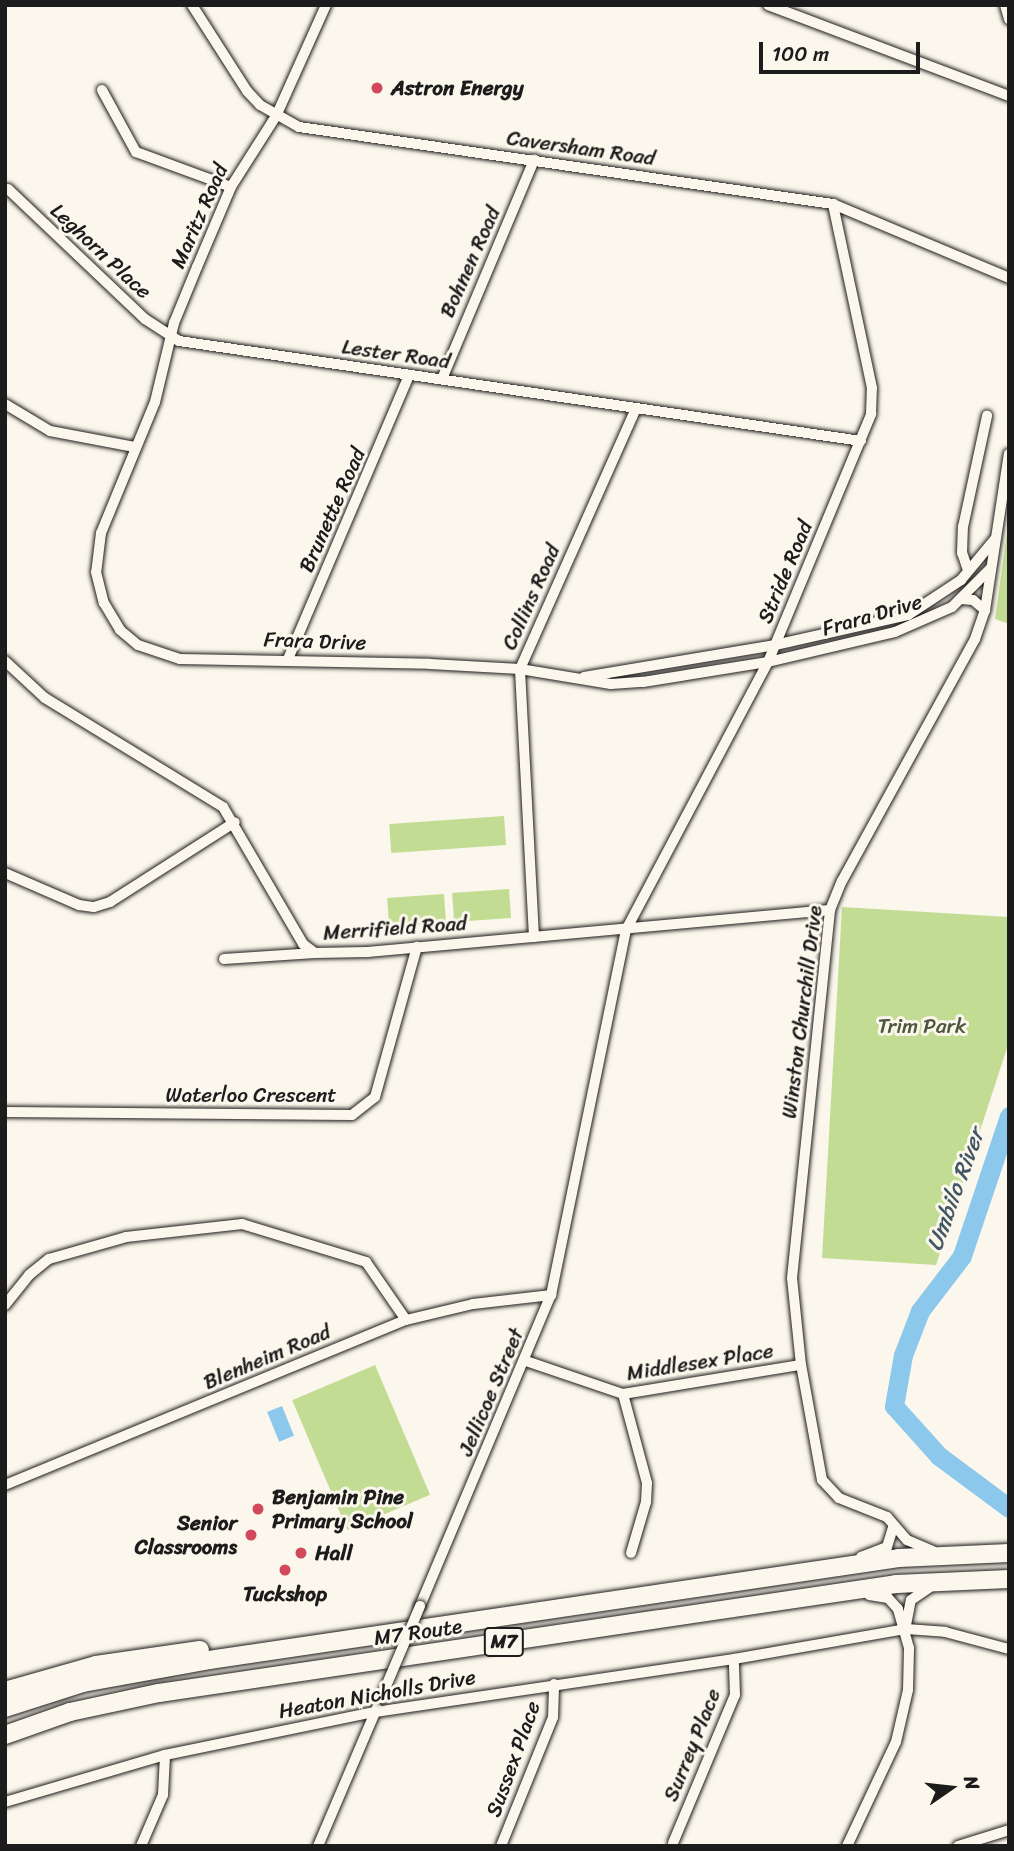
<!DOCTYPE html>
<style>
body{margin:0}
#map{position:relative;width:1014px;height:1851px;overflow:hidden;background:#fbf7ec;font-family:Sriracha,sans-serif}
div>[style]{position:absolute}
.green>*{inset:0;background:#c2dc93;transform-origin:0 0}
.water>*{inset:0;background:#8cc8ec;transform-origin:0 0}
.river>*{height:19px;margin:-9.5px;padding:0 9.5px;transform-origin:9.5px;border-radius:9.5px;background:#8cc8ec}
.roads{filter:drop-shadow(0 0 2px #1c1c1c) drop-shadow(0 0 2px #1c1c1c)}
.street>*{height:10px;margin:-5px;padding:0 5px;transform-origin:5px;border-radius:5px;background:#fbf7ec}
.highway>*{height:18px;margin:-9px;padding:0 9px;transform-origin:9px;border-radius:9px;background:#fbf7ec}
.bridges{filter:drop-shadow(0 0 2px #1c1c1c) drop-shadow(0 0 2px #1c1c1c)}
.street-bridge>*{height:10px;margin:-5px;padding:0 5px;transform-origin:5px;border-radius:5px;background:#fbf7ec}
.dots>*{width:19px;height:19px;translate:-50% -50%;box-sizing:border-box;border:4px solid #fbf7ec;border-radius:50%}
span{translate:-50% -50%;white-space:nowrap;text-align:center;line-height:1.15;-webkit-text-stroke:6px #fbf7ec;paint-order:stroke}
.shield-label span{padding:2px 5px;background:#fbf7ec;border:2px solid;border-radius:5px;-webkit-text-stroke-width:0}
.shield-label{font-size:19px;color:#1c1c1c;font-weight:700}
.poi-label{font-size:21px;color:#1c1c1c;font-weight:700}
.left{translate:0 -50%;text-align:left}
.right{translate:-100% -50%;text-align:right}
.street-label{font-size:21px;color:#1c1c1c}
.park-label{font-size:21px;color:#4e5640}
.water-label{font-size:23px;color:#435865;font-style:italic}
.frame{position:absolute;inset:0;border:7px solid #1c1c1c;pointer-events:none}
.north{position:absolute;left:916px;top:1753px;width:70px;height:70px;-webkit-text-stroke:5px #fbf7ec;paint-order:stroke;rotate:76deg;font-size:19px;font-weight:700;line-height:28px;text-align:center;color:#1c1c1c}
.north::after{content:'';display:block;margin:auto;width:24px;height:32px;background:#1c1c1c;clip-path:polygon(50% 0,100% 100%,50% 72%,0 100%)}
.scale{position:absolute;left:759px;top:42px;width:161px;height:32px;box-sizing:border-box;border:4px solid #1c1c1c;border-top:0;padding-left:9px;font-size:21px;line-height:24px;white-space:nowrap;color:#1c1c1c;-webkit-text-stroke:5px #fbf7ec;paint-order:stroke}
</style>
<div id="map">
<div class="green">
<i style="clip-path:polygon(1009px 518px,1009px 624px,995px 619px)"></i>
<i style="left:504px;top:816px;width:29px;height:115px;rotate:86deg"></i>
<i style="left:509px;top:889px;width:29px;height:57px;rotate:86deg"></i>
<i style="left:444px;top:894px;width:29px;height:57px;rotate:86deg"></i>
<i style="clip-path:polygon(842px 907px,1009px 917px,1009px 1042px,936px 1265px,822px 1258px)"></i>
<i style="left:375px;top:1365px;width:141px;height:90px;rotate:67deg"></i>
</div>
<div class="water">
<i style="left:282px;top:1406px;width:32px;height:16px;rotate:68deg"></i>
</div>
<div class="river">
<i style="left:1009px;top:1116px;width:148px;rotate:108.6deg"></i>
<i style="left:962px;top:1256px;width:69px;rotate:127.4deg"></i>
<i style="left:920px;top:1311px;width:47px;rotate:111.1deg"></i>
<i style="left:903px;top:1355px;width:52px;rotate:100deg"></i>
<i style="left:894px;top:1406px;width:67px;rotate:48deg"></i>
<i style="left:939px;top:1456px;width:87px;rotate:36.6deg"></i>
</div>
<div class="roads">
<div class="street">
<i style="left:192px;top:5px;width:102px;rotate:57.4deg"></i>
<i style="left:247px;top:91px;width:19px;rotate:47deg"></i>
<i style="left:260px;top:105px;width:45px;rotate:29.4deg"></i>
<i style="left:299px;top:127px;width:540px;rotate:8.21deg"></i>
<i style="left:833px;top:204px;width:191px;rotate:22.8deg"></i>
<i style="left:326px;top:5px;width:122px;rotate:114.2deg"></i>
<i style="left:276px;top:116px;width:84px;rotate:122.4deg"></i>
<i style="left:231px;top:187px;width:87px;rotate:113deg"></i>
<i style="left:197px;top:267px;width:61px;rotate:112.3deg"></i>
<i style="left:174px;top:323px;width:81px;rotate:103.5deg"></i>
<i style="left:155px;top:402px;width:142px;rotate:112.4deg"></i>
<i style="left:101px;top:533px;width:39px;rotate:97deg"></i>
<i style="left:96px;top:572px;width:32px;rotate:76deg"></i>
<i style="left:104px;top:603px;width:31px;rotate:59deg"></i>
<i style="left:120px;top:630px;width:23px;rotate:40deg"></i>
<i style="left:138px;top:645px;width:44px;rotate:18.4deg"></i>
<i style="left:180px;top:659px;width:250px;rotate:1.1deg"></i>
<i style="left:430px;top:664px;width:90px;rotate:3.2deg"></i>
<i style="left:520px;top:669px;width:92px;rotate:9.4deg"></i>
<i style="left:611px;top:684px;width:32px;rotate:-4deg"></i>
<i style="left:643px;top:682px;width:127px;rotate:-9.1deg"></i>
<i style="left:768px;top:662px;width:130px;rotate:-13.3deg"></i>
<i style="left:895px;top:632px;width:62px;rotate:-23.7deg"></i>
<i style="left:952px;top:607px;width:55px;rotate:-45deg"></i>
<i style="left:768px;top:5px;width:258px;rotate:20.7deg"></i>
<i style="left:1005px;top:5px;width:15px;rotate:74deg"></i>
<i style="left:102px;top:90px;width:71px;rotate:61.3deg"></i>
<i style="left:136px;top:152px;width:101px;rotate:20.2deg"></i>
<i style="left:8px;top:189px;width:189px;rotate:43.5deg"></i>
<i style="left:145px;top:319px;width:40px;rotate:32.9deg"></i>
<i style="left:179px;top:341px;width:689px;rotate:8.34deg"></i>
<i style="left:442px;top:379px;width:238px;rotate:-67.2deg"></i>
<i style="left:5px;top:404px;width:52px;rotate:31deg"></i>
<i style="left:50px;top:431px;width:86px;rotate:10.7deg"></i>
<i style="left:968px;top:570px;width:18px;rotate:-109deg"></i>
<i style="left:962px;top:553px;width:26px;rotate:-88deg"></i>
<i style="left:963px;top:527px;width:114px;rotate:-77.8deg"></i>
<i style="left:961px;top:599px;width:12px;rotate:5deg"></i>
<i style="left:973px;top:600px;width:16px;rotate:40deg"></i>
<i style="left:288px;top:659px;width:309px;rotate:-66.9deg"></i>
<i style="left:5px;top:661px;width:54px;rotate:42.8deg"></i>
<i style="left:45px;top:698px;width:209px;rotate:31.5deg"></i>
<i style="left:223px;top:807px;width:159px;rotate:59.7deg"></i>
<i style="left:303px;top:944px;width:15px;rotate:37deg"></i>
<i style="left:315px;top:953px;width:52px;rotate:-1.1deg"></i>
<i style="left:367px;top:952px;width:465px;rotate:-5.2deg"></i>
<i style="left:584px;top:677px;width:194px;rotate:-9.5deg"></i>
<i style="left:775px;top:645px;width:136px;rotate:-12.7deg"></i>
<i style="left:908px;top:615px;width:64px;rotate:-33.4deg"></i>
<i style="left:961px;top:580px;width:53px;rotate:-50.3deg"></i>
<i style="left:5px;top:873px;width:81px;rotate:23.4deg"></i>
<i style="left:79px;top:905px;width:15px;rotate:8deg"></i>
<i style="left:94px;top:907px;width:17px;rotate:-17deg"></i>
<i style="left:110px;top:902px;width:148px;rotate:-32.6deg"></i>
<i style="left:534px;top:937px;width:268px;rotate:-93deg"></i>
<i style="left:520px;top:669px;width:282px;rotate:-66deg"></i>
<i style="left:224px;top:959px;width:91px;rotate:-3.8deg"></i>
<i style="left:5px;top:1112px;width:347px;rotate:0.5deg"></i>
<i style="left:352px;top:1115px;width:29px;rotate:-38deg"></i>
<i style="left:375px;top:1097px;width:156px;rotate:-74.4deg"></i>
<i style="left:5px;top:1305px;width:38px;rotate:-51deg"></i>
<i style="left:29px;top:1275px;width:26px;rotate:-39deg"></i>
<i style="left:49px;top:1259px;width:80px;rotate:-15.9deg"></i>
<i style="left:126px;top:1237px;width:117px;rotate:-6.4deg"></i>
<i style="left:242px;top:1224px;width:130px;rotate:17deg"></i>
<i style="left:366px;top:1262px;width:70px;rotate:55.4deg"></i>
<i style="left:526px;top:1361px;width:102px;rotate:18.8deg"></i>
<i style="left:623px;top:1394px;width:180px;rotate:-9.3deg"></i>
<i style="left:623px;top:1394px;width:92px;rotate:74.9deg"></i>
<i style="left:647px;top:1483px;width:19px;rotate:93deg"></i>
<i style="left:646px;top:1502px;width:53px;rotate:106.4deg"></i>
<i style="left:5px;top:1485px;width:434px;rotate:-22.4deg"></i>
<i style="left:406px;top:1320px;width:69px;rotate:-13.4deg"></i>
<i style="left:473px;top:1304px;width:79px;rotate:-6.6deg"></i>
<i style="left:933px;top:1551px;width:28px;rotate:-157deg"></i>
<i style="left:907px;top:1540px;width:30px;rotate:-131deg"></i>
<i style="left:887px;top:1517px;width:52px;rotate:-158.4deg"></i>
<i style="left:839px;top:1498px;width:25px;rotate:-133deg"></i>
<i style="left:822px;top:1480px;width:117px;rotate:-100.3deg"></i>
<i style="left:801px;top:1365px;width:87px;rotate:-95.9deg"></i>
<i style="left:792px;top:1278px;width:370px;rotate:-84.1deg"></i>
<i style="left:830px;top:910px;width:31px;rotate:-68deg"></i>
<i style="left:842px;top:881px;width:276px;rotate:-61.2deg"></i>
<i style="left:975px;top:639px;width:31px;rotate:-71deg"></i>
<i style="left:985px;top:610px;width:158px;rotate:-81.3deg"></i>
<i style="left:861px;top:1557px;width:28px;rotate:-21deg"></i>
<i style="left:887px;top:1547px;width:21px;rotate:-73deg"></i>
<i style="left:420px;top:1606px;width:337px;rotate:-67.2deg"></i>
<i style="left:551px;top:1295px;width:373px;rotate:-78.4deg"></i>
<i style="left:626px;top:930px;width:303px;rotate:-62.1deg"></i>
<i style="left:768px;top:662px;width:269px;rotate:-67.4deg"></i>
<i style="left:871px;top:414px;width:26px;rotate:-88deg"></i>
<i style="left:872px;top:388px;width:188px;rotate:-102deg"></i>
<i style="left:906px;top:1625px;width:25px;rotate:-79deg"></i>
<i style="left:911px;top:1600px;width:22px;rotate:-34deg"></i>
<i style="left:5px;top:1802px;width:167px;rotate:-16.4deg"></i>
<i style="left:165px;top:1755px;width:214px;rotate:-11.6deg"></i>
<i style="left:375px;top:1712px;width:363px;rotate:-8.4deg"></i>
<i style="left:734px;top:1659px;width:175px;rotate:-9.9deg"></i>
<i style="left:906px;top:1629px;width:39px;rotate:4deg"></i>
<i style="left:945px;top:1632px;width:66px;rotate:14.9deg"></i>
<i style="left:673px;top:1843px;width:160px;rotate:-67.3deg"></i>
<i style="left:735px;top:1695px;width:36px;rotate:-92deg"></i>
<i style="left:141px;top:1846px;width:56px;rotate:-66.7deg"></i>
<i style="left:163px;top:1795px;width:40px;rotate:-87.1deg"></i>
<i style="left:318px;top:1846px;width:150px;rotate:-66.9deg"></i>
<i style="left:501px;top:1846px;width:139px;rotate:-68deg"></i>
<i style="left:553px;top:1717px;width:33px;rotate:-88deg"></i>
<i style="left:847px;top:1846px;width:115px;rotate:-64.8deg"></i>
<i style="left:896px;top:1742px;width:53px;rotate:-77deg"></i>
<i style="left:908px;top:1690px;width:42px;rotate:-88.6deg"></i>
<i style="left:909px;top:1648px;width:41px;rotate:-105.8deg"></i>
<i style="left:898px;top:1609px;width:15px;rotate:-132deg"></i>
<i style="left:888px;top:1598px;width:19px;rotate:-171deg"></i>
<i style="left:958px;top:1846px;width:53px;rotate:-17.4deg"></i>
</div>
<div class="highway">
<i style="left:5px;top:1691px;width:95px;rotate:-15.9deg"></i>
<i style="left:96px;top:1665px;width:105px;rotate:-8.2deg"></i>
<i style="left:5px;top:1708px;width:82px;rotate:-17.8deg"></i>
<i style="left:83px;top:1683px;width:128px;rotate:-10.3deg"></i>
<i style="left:209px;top:1660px;width:697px;rotate:-8.41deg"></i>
<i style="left:899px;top:1558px;width:110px;rotate:-2.6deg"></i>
<i style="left:5px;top:1735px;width:69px;rotate:-19.5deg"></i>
<i style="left:70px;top:1712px;width:91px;rotate:-12.1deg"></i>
<i style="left:159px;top:1693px;width:745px;rotate:-8.41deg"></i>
<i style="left:896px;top:1584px;width:113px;rotate:-2.5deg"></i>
</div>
</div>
<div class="bridges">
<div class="street-bridge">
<i style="left:381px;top:1698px;width:100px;rotate:-67deg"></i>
</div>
</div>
<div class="dots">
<i style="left:377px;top:88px;background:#d1495b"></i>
<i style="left:258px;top:1509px;background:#d1495b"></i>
<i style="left:251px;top:1535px;background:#d1495b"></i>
<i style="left:301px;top:1553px;background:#d1495b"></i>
<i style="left:285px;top:1570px;background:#d1495b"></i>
</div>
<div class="shield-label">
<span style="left:504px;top:1642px">M7</span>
</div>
<div class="poi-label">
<span class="left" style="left:391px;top:88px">Astron Energy</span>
<span class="left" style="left:272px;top:1509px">Benjamin Pine<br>Primary School</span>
<span class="right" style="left:237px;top:1535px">Senior<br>Classrooms</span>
<span class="left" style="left:315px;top:1553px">Hall</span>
<span style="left:285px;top:1594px">Tuckshop</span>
</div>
<div class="street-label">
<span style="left:581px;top:148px;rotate:8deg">Caversham Road</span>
<span style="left:199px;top:216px;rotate:-66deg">Maritz Road</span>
<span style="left:101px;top:251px;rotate:43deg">Leghorn Place</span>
<span style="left:470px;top:262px;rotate:-66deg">Bohnen Road</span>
<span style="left:396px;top:354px;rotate:8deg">Lester Road</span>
<span style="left:332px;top:510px;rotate:-66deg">Brunette Road</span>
<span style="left:785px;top:572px;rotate:-67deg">Stride Road</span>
<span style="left:531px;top:597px;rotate:-66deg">Collins Road</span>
<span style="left:872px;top:615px;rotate:-16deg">Frara Drive</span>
<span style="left:315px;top:641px;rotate:2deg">Frara Drive</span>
<span style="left:395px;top:928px;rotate:-4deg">Merrifield Road</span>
<span style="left:802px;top:1012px;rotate:-83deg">Winston Churchill Drive</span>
<span style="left:251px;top:1095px">Waterloo Crescent</span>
<span style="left:267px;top:1357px;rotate:-23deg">Blenheim Road</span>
<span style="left:700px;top:1362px;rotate:-9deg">Middlesex Place</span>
<span style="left:491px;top:1392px;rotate:-67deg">Jellicoe Street</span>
<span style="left:418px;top:1632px;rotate:-8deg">M7 Route</span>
<span style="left:377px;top:1694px;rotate:-10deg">Heaton Nicholls Drive</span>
<span style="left:692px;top:1745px;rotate:-68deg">Surrey Place</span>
<span style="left:513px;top:1759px;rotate:-70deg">Sussex Place</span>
</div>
<div class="park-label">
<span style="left:922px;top:1026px">Trim Park</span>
</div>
<div class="water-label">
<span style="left:956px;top:1190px;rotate:-70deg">Umbilo River</span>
</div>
<div class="frame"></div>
<div class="north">N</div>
<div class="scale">100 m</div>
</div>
